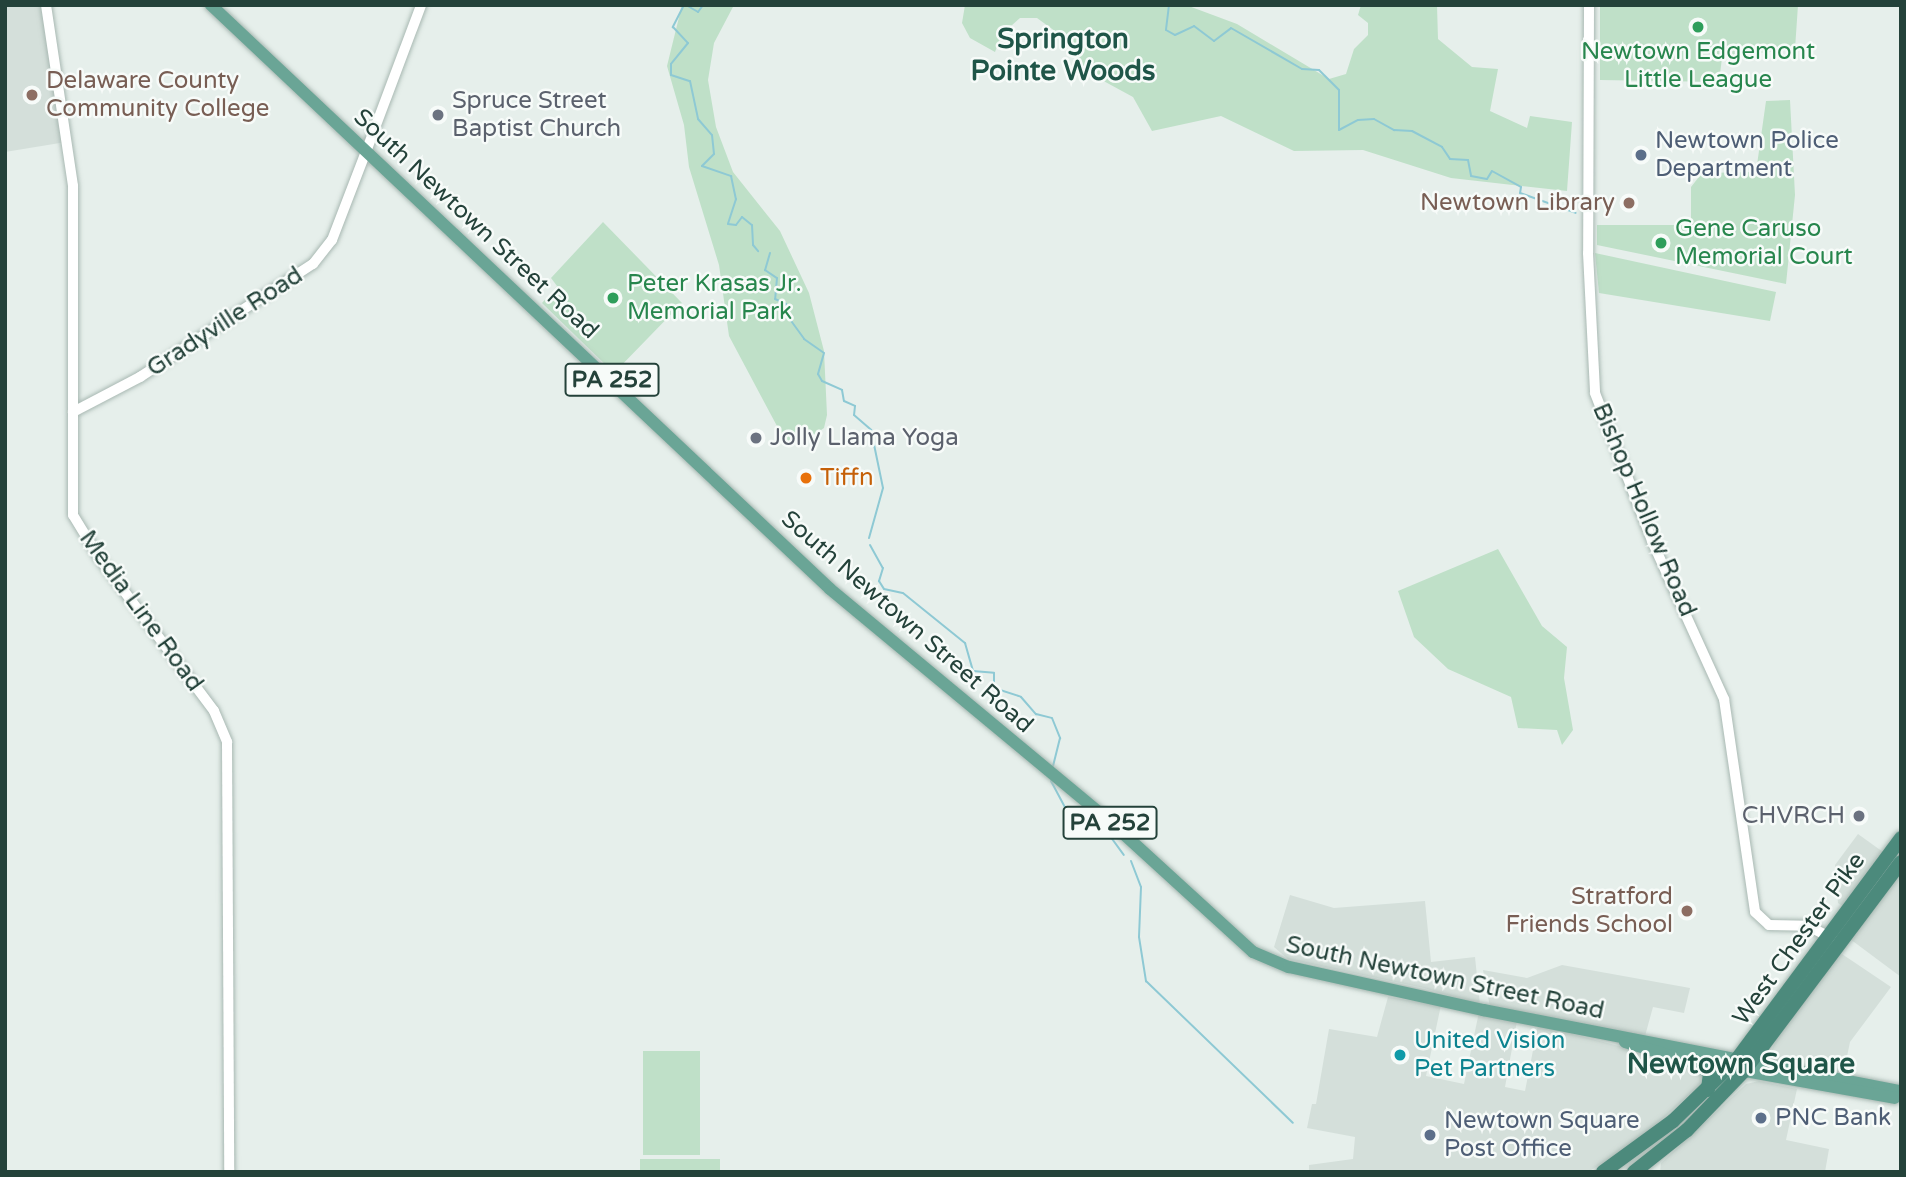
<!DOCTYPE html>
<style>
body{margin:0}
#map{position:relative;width:1906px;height:1177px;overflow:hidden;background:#e6efeb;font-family:"Varela Round",sans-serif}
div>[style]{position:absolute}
.built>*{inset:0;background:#d4dfda}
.green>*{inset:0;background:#bfe0c8;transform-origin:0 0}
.stream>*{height:2px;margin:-1px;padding:0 1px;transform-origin:1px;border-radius:1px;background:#8ec9d4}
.roads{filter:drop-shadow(0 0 2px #a8b8b2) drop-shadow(0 0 2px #a8b8b2)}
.tertiary>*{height:10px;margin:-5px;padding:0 5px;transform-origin:5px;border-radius:5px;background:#fff}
.secondary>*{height:10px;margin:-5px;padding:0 5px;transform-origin:5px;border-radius:5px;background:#fff}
.primary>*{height:12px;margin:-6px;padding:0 6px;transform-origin:6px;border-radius:6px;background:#6aa596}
.trunk>*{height:14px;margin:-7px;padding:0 7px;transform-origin:7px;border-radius:7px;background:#4c8a7c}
.dots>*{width:19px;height:19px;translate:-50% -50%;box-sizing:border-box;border:4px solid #f7fbf9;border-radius:50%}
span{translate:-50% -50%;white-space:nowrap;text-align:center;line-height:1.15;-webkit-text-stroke:5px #f7fbf9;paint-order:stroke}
.shield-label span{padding:2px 5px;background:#f7fbf9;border:2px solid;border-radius:5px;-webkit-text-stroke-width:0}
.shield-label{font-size:23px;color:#24423a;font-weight:700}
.leisure-label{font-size:24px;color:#27864d}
.left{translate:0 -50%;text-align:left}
.education-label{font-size:24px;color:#785e54}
.right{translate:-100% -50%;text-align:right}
.worship-label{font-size:24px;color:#5b616d}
.service-label{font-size:24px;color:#4e5e75}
.street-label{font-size:24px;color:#24423a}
.food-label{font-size:24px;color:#c56008}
.culture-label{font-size:24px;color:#0d838f}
.quarter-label{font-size:28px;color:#1f5548;font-weight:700}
.frame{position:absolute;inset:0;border:7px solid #24423a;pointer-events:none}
</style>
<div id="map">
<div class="built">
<i style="clip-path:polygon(5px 5px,46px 5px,66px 142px,5px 152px)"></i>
<i style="clip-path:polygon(1858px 834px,1883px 852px,1844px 907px,1838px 903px,1835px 865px)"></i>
<i style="clip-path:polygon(1901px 872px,1901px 977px,1850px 939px)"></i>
<i style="clip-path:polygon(1290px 895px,1334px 908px,1425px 901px,1431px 962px,1475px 957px,1480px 1005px,1424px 988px,1288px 959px,1274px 947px)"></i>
<i style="clip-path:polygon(1839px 952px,1891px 987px,1850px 1042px,1843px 1076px,1773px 1060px,1769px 1056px,1779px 1033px)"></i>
<i style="clip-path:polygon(1562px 965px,1690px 988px,1684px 1013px,1653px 1007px,1645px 1036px,1490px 1007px,1483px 970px,1527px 978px)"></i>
<i style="clip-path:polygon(1388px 997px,1441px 1005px,1426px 1076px,1464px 1084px,1479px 1012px,1517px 1021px,1505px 1087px,1525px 1091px,1538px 1025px,1696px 1066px,1706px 1080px,1636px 1142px,1588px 1172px,1309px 1172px,1309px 1165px,1353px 1159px,1355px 1137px,1307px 1128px,1312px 1104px,1316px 1104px,1329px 1029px,1377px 1037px)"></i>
<i style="clip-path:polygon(1759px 1081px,1797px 1089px,1786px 1140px,1829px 1149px,1825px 1172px,1660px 1172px,1661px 1163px,1746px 1084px)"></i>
</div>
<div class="green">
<i style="clip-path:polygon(682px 5px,734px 5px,714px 43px,708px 80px,716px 127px,733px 172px,780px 231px,809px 293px,824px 351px,827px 415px,824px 428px,803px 442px,785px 441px,729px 336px,719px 265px,689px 167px,684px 125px,667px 66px)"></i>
<i style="clip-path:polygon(965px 5px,1186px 5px,1237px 24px,1329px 79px,1346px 74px,1354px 49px,1368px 35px,1368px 23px,1358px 15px,1361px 5px,1437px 5px,1438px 39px,1472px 67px,1498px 69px,1490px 111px,1527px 128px,1530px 116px,1572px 122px,1567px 191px,1451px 178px,1363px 150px,1294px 151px,1221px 116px,1152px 131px,1133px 97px,1087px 72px,1059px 34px,1037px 18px,1020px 18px,1002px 34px,995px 52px,970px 38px,962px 23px)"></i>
<i style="clip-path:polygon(1600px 5px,1798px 5px,1795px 49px,1722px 58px,1719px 82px,1600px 80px)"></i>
<i style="clip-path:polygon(1790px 100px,1795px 195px,1786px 284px,1597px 245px,1597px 225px,1691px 225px,1691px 187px,1702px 173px,1756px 172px,1766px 101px)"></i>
<i style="clip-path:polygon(603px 222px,682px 303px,614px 373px,542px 303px,557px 286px,551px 278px)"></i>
<i style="clip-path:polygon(1595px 253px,1776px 292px,1770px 321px,1599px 293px)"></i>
<i style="clip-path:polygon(1498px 549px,1542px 626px,1567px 647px,1564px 678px,1573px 730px,1562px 745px,1557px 730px,1518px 728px,1511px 697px,1448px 669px,1414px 637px,1398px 591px)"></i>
<i style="left:643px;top:1051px;width:57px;height:104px"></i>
<i style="left:640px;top:1159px;width:80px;height:13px"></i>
</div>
<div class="stream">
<i style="left:684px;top:5px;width:25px;rotate:117deg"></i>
<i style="left:673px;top:27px;width:22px;rotate:47deg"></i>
<i style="left:688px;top:43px;width:27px;rotate:129deg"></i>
<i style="left:671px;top:64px;width:11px;rotate:90deg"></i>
<i style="left:671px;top:75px;width:20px;rotate:18deg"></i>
<i style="left:690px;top:81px;width:39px;rotate:78deg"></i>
<i style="left:698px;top:119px;width:21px;rotate:49deg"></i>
<i style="left:712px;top:135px;width:19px;rotate:84deg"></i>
<i style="left:714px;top:154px;width:17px;rotate:135deg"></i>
<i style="left:702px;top:166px;width:31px;rotate:19deg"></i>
<i style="left:731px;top:176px;width:24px;rotate:78deg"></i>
<i style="left:736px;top:199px;width:26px;rotate:108deg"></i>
<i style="left:728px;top:224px;width:8px;rotate:7deg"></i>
<i style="left:736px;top:225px;width:10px;rotate:-53deg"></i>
<i style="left:742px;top:217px;width:13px;rotate:39deg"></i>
<i style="left:752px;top:225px;width:20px;rotate:87deg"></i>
<i style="left:753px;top:245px;width:8px;rotate:50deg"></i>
<i style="left:686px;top:5px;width:14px;rotate:30deg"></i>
<i style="left:698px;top:12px;width:9px;rotate:-54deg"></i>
<i style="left:1169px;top:5px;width:25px;rotate:97deg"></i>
<i style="left:1166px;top:30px;width:10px;rotate:29deg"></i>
<i style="left:1175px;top:35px;width:21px;rotate:-25deg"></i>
<i style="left:1194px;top:26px;width:25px;rotate:37deg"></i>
<i style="left:1214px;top:41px;width:21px;rotate:-37deg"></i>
<i style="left:1231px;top:28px;width:82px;rotate:30deg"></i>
<i style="left:1302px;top:69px;width:17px;rotate:3deg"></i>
<i style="left:1319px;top:70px;width:28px;rotate:45deg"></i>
<i style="left:1339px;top:90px;width:40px;rotate:90deg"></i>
<i style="left:1339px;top:130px;width:21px;rotate:-28deg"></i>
<i style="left:1358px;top:120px;width:16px;rotate:-4deg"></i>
<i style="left:1374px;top:119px;width:23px;rotate:29deg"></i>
<i style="left:1394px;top:130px;width:18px;rotate:3deg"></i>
<i style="left:1412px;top:131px;width:34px;rotate:28deg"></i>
<i style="left:1442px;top:147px;width:14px;rotate:56deg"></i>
<i style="left:1450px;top:159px;width:18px;rotate:3deg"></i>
<i style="left:1468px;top:160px;width:16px;rotate:79deg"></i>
<i style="left:1471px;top:176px;width:16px;rotate:11deg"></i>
<i style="left:1487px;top:179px;width:9px;rotate:-58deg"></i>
<i style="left:1492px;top:171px;width:33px;rotate:29deg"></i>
<i style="left:1521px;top:187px;width:6px;rotate:99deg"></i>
<i style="left:1520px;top:193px;width:59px;rotate:19.7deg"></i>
<i style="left:770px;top:253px;width:18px;rotate:106deg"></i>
<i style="left:765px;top:270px;width:14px;rotate:34deg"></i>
<i style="left:777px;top:278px;width:21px;rotate:95deg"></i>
<i style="left:775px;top:299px;width:12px;rotate:24deg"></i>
<i style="left:786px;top:304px;width:14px;rotate:78deg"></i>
<i style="left:789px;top:318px;width:26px;rotate:54deg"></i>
<i style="left:804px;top:339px;width:24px;rotate:35deg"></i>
<i style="left:824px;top:353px;width:22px;rotate:106deg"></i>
<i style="left:818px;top:374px;width:8px;rotate:60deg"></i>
<i style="left:822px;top:381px;width:22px;rotate:24deg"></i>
<i style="left:842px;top:390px;width:11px;rotate:80deg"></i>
<i style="left:844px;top:401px;width:12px;rotate:24deg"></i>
<i style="left:855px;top:406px;width:9px;rotate:96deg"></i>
<i style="left:854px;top:415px;width:23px;rotate:41deg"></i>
<i style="left:871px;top:430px;width:59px;rotate:78.3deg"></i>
<i style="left:883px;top:488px;width:52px;rotate:105.6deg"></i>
<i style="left:870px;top:545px;width:26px;rotate:61deg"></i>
<i style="left:883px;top:568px;width:14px;rotate:107deg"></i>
<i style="left:879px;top:581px;width:9px;rotate:58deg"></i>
<i style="left:884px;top:589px;width:19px;rotate:12deg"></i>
<i style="left:903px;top:593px;width:80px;rotate:38.9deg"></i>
<i style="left:965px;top:643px;width:29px;rotate:74deg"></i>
<i style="left:973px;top:671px;width:21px;rotate:5deg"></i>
<i style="left:994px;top:673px;width:15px;rotate:90deg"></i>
<i style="left:994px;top:688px;width:28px;rotate:18deg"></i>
<i style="left:1021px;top:697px;width:23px;rotate:49deg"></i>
<i style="left:1036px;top:714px;width:16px;rotate:14deg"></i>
<i style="left:1052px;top:718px;width:22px;rotate:68deg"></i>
<i style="left:1060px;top:738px;width:30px;rotate:104deg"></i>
<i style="left:1051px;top:781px;width:30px;rotate:62deg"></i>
<i style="left:1065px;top:807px;width:16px;rotate:11deg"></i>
<i style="left:1081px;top:810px;width:26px;rotate:36deg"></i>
<i style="left:1102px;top:825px;width:37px;rotate:54deg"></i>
<i style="left:1131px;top:861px;width:28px;rotate:69deg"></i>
<i style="left:1141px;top:887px;width:50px;rotate:92.3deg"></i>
<i style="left:1139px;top:937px;width:45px;rotate:81deg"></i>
<i style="left:1146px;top:981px;width:204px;rotate:44deg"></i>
</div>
<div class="roads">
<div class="tertiary">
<i style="left:1589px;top:5px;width:248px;rotate:90.2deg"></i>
<i style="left:1588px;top:253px;width:140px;rotate:87.1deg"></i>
<i style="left:1595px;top:393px;width:159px;rotate:68.9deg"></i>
<i style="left:1652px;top:541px;width:174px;rotate:65.5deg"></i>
<i style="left:1724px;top:699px;width:215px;rotate:81.7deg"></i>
<i style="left:1755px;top:912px;width:19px;rotate:43deg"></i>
<i style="left:1769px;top:925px;width:39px;rotate:1deg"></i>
<i style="left:1808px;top:926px;width:27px;rotate:27deg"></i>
<i style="left:367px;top:149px;width:154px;rotate:-69.4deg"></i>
</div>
<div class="secondary">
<i style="left:46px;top:5px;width:183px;rotate:81.5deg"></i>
<i style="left:73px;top:186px;width:329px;rotate:90deg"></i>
<i style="left:73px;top:515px;width:52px;rotate:58.5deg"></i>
<i style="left:100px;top:559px;width:190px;rotate:53.1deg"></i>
<i style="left:214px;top:711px;width:34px;rotate:67deg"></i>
<i style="left:227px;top:742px;width:430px;rotate:89.7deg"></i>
<i style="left:73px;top:412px;width:76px;rotate:-27.6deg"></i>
<i style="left:140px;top:377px;width:207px;rotate:-33.2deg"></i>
<i style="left:313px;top:264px;width:31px;rotate:-52deg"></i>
<i style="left:332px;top:240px;width:97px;rotate:-69deg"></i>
</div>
<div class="primary">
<i style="left:211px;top:5px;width:851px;rotate:43.33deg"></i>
<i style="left:830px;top:589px;width:371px;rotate:39.7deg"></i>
<i style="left:1115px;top:826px;width:187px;rotate:42.4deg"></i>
<i style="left:1253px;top:952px;width:39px;rotate:23deg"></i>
<i style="left:1289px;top:967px;width:199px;rotate:12.5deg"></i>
<i style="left:1483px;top:1010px;width:426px;rotate:11deg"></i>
<i style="left:1625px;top:1042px;width:62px;rotate:17deg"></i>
<i style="left:1684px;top:1060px;width:214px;rotate:10.2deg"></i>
</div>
<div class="trunk">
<i style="left:1696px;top:1062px;width:18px;rotate:38deg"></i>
<i style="left:1710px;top:1073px;width:17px;rotate:97deg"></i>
<i style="left:1603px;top:1172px;width:87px;rotate:-36.1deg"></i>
<i style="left:1673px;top:1121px;width:89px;rotate:-44.1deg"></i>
<i style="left:1737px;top:1059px;width:275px;rotate:-53.4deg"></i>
<i style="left:1634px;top:1172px;width:68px;rotate:-38.4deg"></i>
<i style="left:1687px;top:1130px;width:82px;rotate:-46deg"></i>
<i style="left:1744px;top:1071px;width:261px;rotate:-53.1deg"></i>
</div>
</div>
<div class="dots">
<i style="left:1698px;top:27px;background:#2e9e5b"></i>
<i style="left:32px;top:95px;background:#8d6e63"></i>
<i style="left:438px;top:115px;background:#6b7280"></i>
<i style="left:1641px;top:155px;background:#5c6f8a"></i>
<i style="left:1629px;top:203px;background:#8d6e63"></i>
<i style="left:1661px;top:243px;background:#2e9e5b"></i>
<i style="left:613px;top:298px;background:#2e9e5b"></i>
<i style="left:756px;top:438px;background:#6b7280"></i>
<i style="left:806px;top:478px;background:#e8710a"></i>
<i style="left:1859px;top:816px;background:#6b7280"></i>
<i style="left:1687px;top:911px;background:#8d6e63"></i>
<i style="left:1400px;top:1055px;background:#0f9aa8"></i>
<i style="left:1761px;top:1118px;background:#5c6f8a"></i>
<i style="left:1430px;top:1135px;background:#5c6f8a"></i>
</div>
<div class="shield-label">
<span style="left:612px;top:380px">PA 252</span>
<span style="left:1110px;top:823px">PA 252</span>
</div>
<div class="leisure-label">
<span style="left:1698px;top:66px">Newtown Edgemont<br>Little League</span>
<span class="left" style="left:1675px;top:243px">Gene Caruso<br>Memorial Court</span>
<span class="left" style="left:627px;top:298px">Peter Krasas Jr.<br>Memorial Park</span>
</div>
<div class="education-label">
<span class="left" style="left:46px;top:95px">Delaware County<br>Community College</span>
<span class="right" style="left:1615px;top:203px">Newtown Library</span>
<span class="right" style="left:1673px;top:911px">Stratford<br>Friends School</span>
</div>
<div class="worship-label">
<span class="left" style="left:452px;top:115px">Spruce Street<br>Baptist Church</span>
<span class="left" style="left:770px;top:438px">Jolly Llama Yoga</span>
<span class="right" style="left:1845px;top:816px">CHVRCH</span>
</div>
<div class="service-label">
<span class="left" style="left:1655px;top:155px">Newtown Police<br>Department</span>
<span class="left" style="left:1775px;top:1118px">PNC Bank</span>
<span class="left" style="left:1444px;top:1135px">Newtown Square<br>Post Office</span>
</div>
<div class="street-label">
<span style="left:476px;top:224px;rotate:43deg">South Newtown Street Road</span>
<span style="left:225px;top:322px;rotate:-33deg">Gradyville Road</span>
<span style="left:1644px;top:510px;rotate:67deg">Bishop Hollow Road</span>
<span style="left:141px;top:611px;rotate:54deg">Media Line Road</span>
<span style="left:907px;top:622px;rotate:41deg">South Newtown Street Road</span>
<span style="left:1799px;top:939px;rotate:-54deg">West Chester Pike</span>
<span style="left:1445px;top:978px;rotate:12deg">South Newtown Street Road</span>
</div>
<div class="food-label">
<span class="left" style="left:820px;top:478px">Tiffn</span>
</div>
<div class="culture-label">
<span class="left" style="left:1414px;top:1055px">United Vision<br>Pet Partners</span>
</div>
<div class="quarter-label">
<span style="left:1063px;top:55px">Springton<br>Pointe Woods</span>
<span style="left:1741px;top:1064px">Newtown Square</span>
</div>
<div class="frame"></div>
</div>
